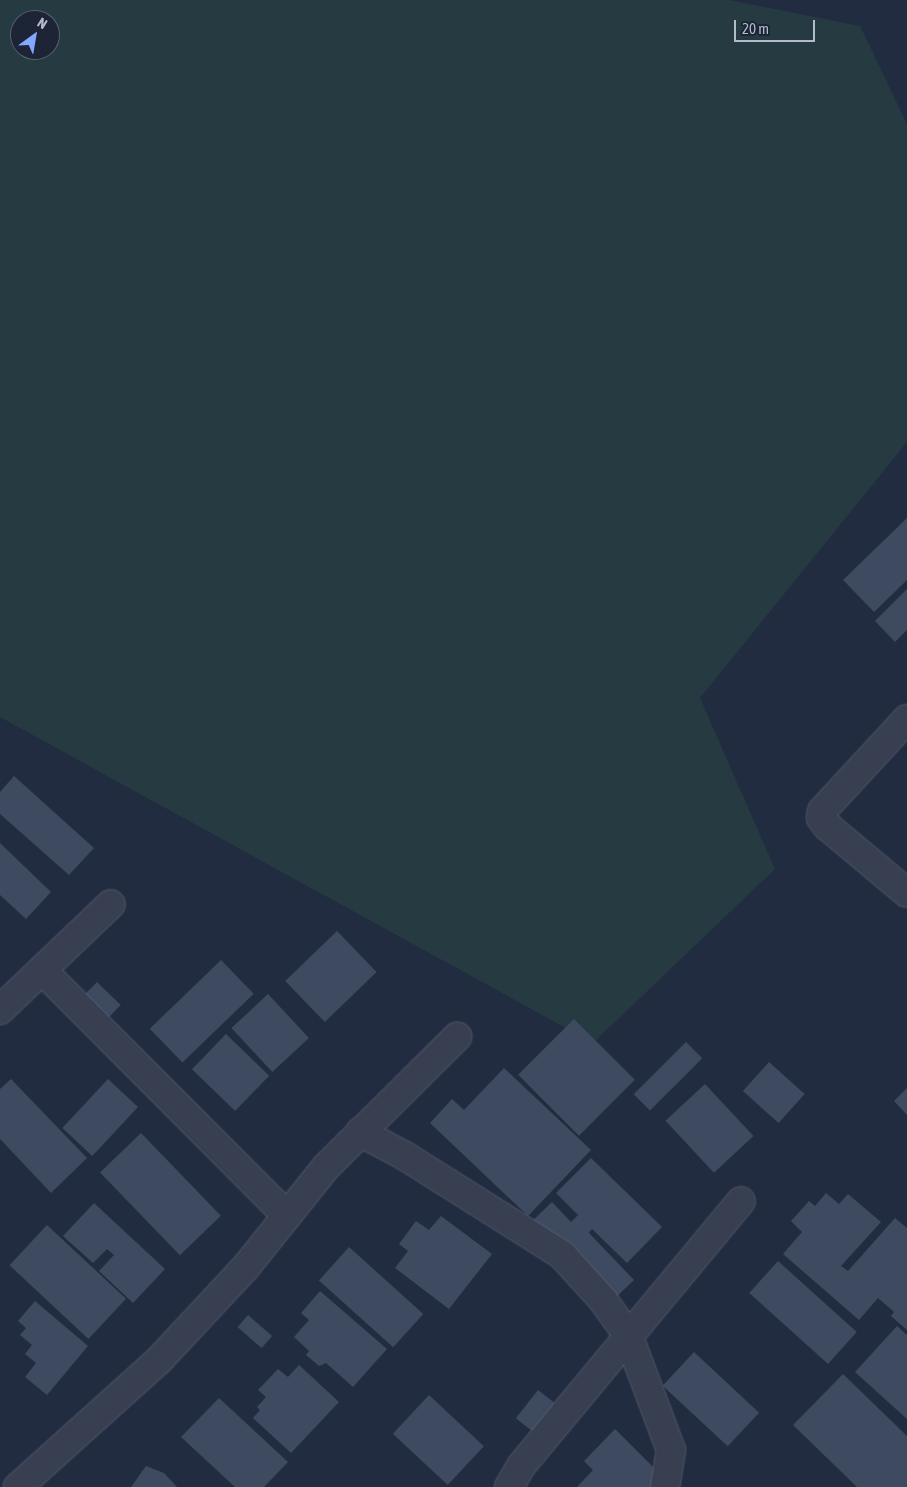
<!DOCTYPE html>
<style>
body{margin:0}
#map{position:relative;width:907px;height:1487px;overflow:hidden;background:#222c40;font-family:"Asap Condensed",sans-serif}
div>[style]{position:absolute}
.green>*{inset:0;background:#253b41}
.building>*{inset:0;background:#3e4a60;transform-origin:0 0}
.roads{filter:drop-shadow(0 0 1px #525a6b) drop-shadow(0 0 1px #525a6b)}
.minor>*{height:28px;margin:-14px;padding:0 14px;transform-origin:14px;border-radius:14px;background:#373f50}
span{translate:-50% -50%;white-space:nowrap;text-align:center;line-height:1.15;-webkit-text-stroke:4.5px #1c2435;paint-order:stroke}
.north{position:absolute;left:10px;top:10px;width:50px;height:50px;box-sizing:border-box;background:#1c2435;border:1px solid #586071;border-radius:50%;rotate:32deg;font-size:14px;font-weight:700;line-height:20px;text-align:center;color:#b3bacb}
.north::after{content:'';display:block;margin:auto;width:18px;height:22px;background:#84a7ff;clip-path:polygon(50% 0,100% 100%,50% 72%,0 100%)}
.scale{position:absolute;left:734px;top:20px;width:81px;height:22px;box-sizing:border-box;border:2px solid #b3bacb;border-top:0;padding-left:6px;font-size:15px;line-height:18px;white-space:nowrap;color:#b3bacb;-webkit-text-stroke:4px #1c2435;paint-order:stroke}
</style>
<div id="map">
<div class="green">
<i style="clip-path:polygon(evenodd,0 0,729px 0,860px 26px,907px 124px,907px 442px,700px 698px,775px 869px,593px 1043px,0 717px,0 0,20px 20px,50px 20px,50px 50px,20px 50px,20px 20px)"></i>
</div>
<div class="building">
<i style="clip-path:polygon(907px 518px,907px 580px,874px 612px,843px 580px)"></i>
<i style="clip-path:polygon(907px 589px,907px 630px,895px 642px,875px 621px)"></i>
<i style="clip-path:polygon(14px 776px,94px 848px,69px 875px,0 814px,0 792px)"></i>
<i style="clip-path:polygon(0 843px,51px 892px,26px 919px,0 895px)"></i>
<i style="left:337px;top:931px;width:57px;height:72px;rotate:46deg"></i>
<i style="left:221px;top:960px;width:47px;height:99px;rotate:46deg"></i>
<i style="left:97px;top:982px;width:33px;height:21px;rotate:44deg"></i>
<i style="left:268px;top:994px;width:60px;height:50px;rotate:47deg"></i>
<i style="left:574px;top:1019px;width:86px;height:79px;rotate:45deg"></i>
<i style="left:226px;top:1034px;width:60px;height:49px;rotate:44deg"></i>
<i style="left:686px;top:1042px;width:23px;height:74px;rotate:45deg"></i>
<i style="left:769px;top:1062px;width:48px;height:39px;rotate:42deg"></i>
<i style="clip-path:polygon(504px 1068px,591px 1150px,528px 1216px,430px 1123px,452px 1099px,464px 1110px)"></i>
<i style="clip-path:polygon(11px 1079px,87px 1158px,51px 1193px,0 1139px,0 1089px)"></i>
<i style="left:108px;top:1079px;width:41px;height:67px;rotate:43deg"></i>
<i style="left:705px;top:1084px;width:71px;height:54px;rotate:47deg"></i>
<i style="clip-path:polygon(907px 1088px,907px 1115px,894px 1101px)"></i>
<i style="left:141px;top:1133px;width:115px;height:57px;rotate:46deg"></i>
<i style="clip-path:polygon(591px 1158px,662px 1227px,627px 1263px,592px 1229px,589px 1233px,634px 1280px,609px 1304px,527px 1226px,552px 1202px,571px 1222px,578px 1215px,556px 1193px)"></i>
<i style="clip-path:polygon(826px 1193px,839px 1204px,848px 1194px,881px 1222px,841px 1266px,848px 1271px,895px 1218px,907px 1228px,907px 1330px,891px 1316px,894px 1312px,878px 1298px,859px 1320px,783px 1254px,802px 1232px,791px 1221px,809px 1201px,815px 1206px)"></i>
<i style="clip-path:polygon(94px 1203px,165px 1269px,133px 1303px,99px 1271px,114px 1255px,107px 1249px,93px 1263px,63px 1236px)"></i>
<i style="clip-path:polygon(441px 1216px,492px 1254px,449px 1309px,395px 1268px,408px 1251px,399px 1244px,416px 1221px,429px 1230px)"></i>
<i style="left:47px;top:1225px;width:108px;height:55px;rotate:43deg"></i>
<i style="left:349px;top:1247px;width:100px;height:45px;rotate:42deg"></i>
<i style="left:778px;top:1261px;width:106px;height:43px;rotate:42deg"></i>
<i style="clip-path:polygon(320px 1291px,387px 1349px,353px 1387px,326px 1363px,319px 1366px,306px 1355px,309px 1351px,294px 1337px,309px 1320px,301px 1313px)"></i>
<i style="clip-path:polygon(35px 1301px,88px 1346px,47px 1395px,25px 1377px,36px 1363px,25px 1354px,32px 1345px,20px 1335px,26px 1328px,18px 1321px)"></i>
<i style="left:248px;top:1315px;width:32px;height:16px;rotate:41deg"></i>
<i style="clip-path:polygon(897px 1326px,907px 1335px,907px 1419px,855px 1372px)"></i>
<i style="left:694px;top:1352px;width:89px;height:46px;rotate:43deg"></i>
<i style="clip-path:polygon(299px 1365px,339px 1402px,291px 1453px,253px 1418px,260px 1410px,257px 1407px,266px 1397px,258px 1390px,278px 1369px,288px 1377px)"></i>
<i style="clip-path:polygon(843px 1374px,907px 1436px,907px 1487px,857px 1487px,793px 1425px)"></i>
<i style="left:538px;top:1390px;width:31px;height:36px;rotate:38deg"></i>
<i style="left:429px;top:1395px;width:75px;height:53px;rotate:43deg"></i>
<i style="clip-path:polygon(219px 1398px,288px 1462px,264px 1487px,235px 1487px,181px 1437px)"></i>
<i style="clip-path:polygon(615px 1429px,662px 1476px,651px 1487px,577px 1487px,593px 1470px,584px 1461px)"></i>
<i style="clip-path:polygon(146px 1466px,164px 1473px,177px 1487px,131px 1487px)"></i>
</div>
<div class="roads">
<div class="minor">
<i style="left:907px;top:719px;width:125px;rotate:132.7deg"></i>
<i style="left:822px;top:811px;width:7px;rotate:98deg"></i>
<i style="left:821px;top:818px;width:10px;rotate:53deg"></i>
<i style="left:827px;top:826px;width:104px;rotate:39.9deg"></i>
<i style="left:42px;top:970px;width:347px;rotate:45.1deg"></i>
<i style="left:0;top:1010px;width:153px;rotate:-43.7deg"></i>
<i style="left:360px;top:1132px;width:51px;rotate:28.1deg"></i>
<i style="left:405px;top:1156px;width:186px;rotate:32.2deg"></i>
<i style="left:562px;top:1255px;width:61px;rotate:47.7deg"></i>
<i style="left:603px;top:1300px;width:43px;rotate:54.5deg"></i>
<i style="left:628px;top:1335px;width:123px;rotate:69.5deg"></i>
<i style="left:671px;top:1450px;width:37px;rotate:99deg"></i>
<i style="left:18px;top:1487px;width:191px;rotate:-42deg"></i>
<i style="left:160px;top:1359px;width:125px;rotate:-47deg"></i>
<i style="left:245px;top:1268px;width:129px;rotate:-51.3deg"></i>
<i style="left:326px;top:1167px;width:185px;rotate:-44.8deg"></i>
<i style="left:509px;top:1487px;width:24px;rotate:-60deg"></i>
<i style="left:521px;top:1466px;width:344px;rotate:-50.3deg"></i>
</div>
</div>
<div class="north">N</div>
<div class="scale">20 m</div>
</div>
